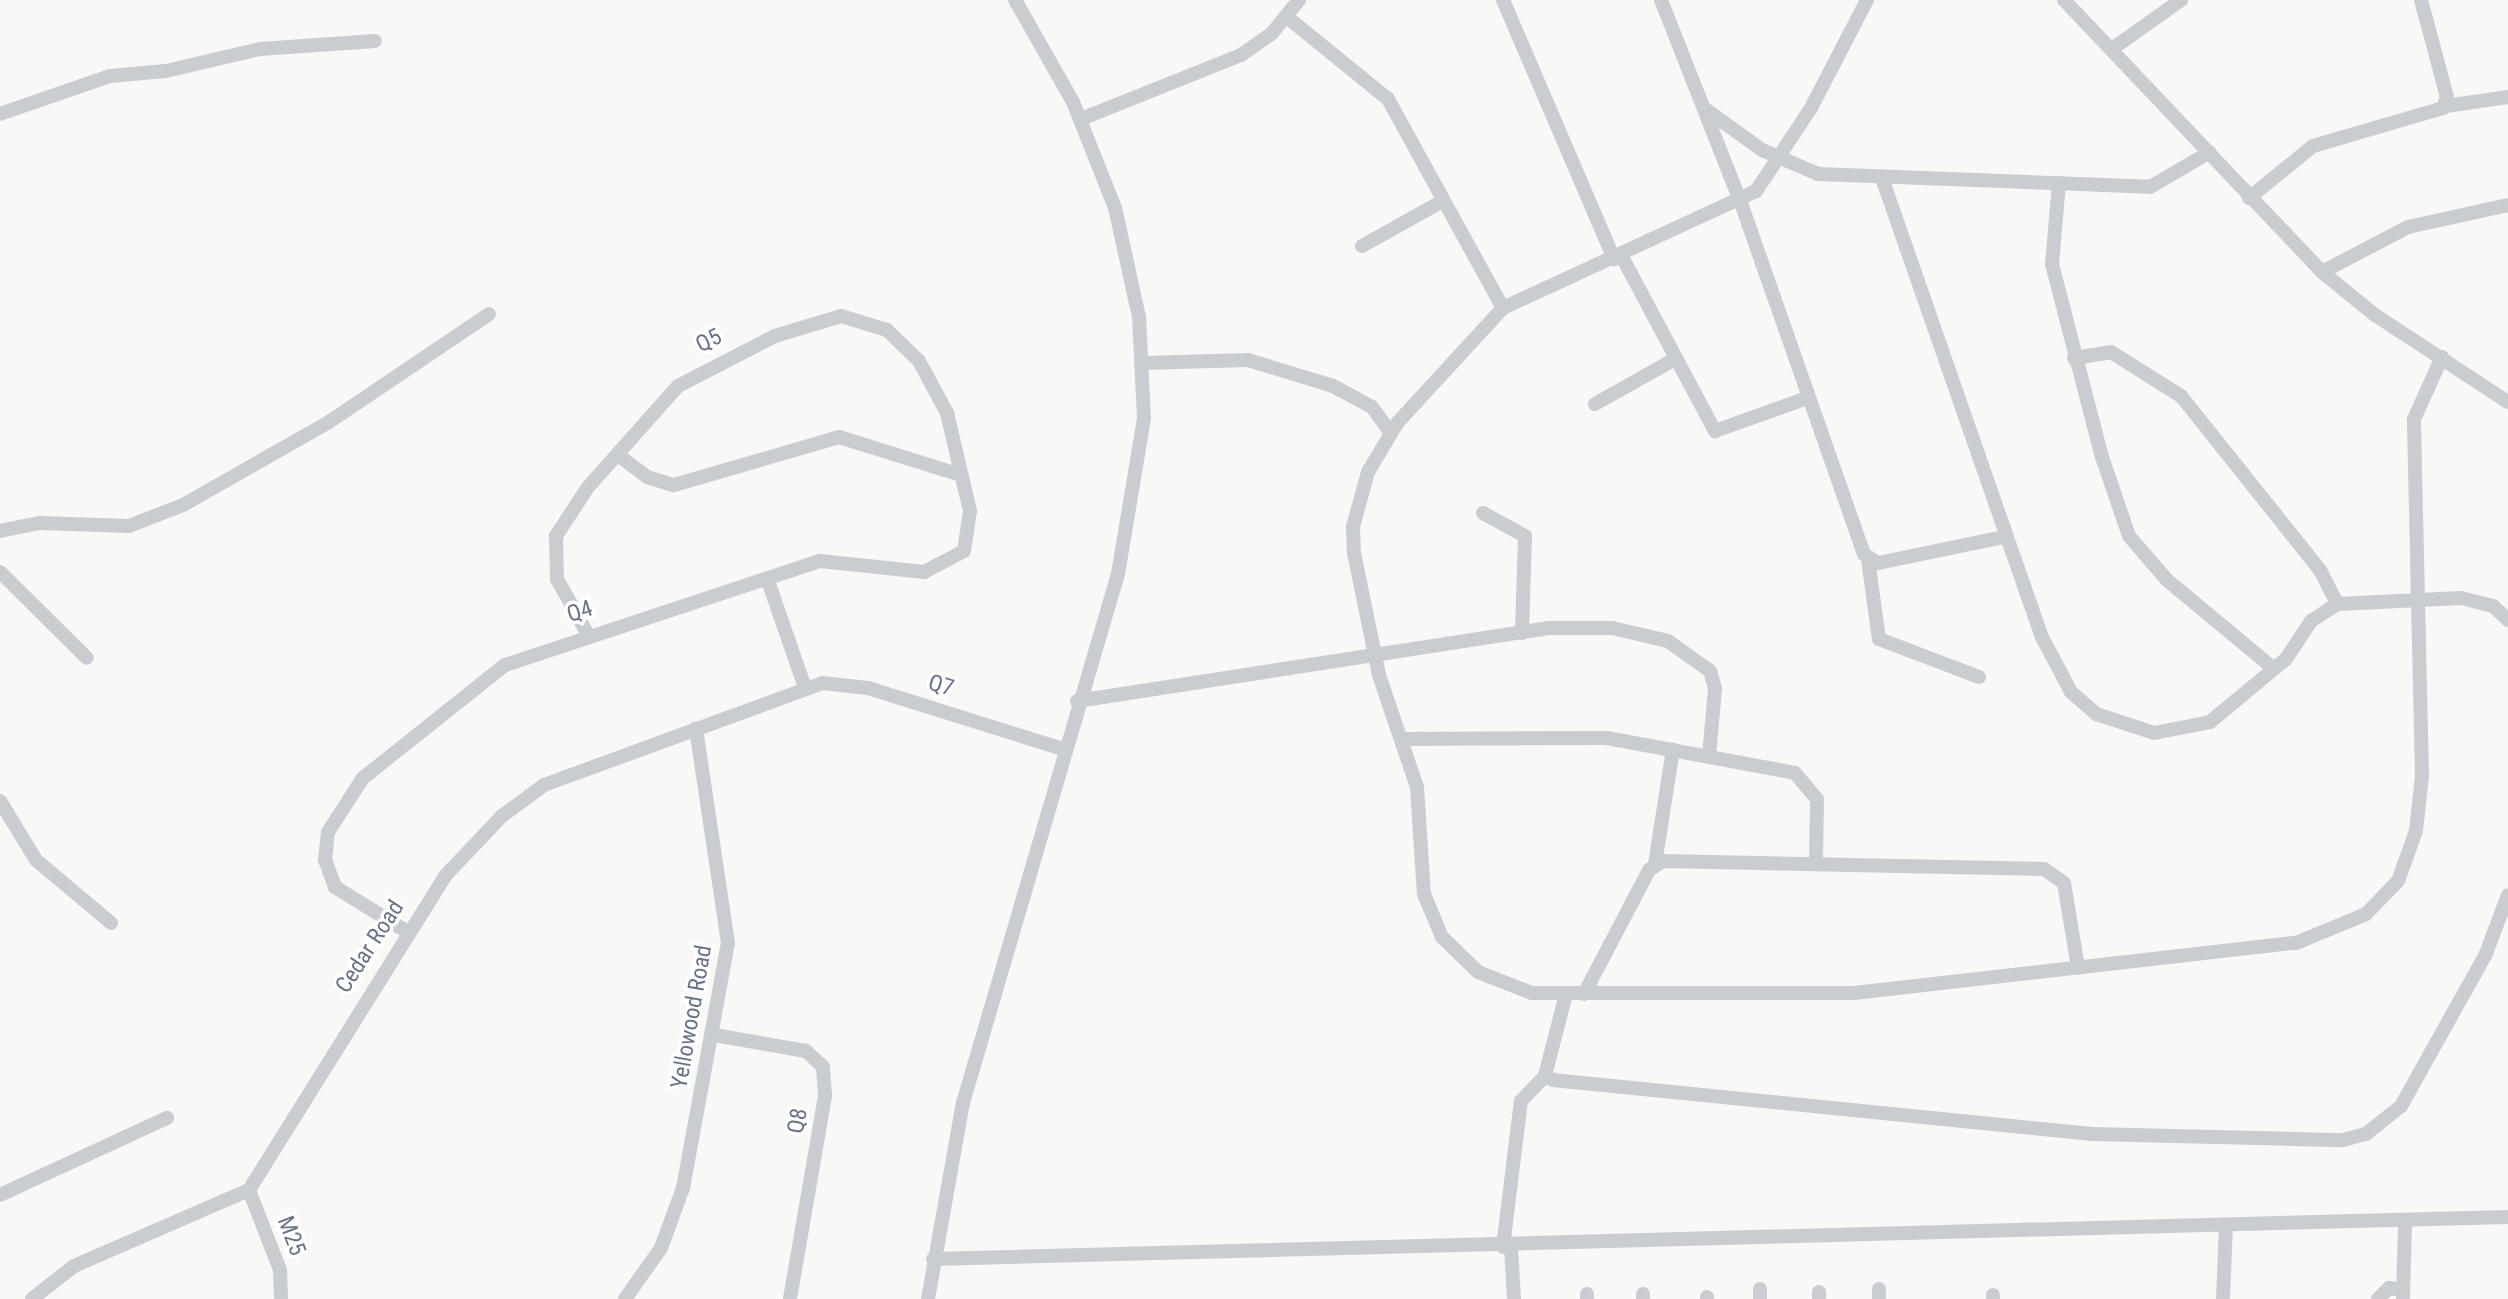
<!DOCTYPE html>
<style>
body{margin:0}
#map{position:relative;width:2508px;height:1299px;overflow:hidden;background:#f8f9f6;font-family:"Roboto Condensed",sans-serif}
div>[style]{position:absolute}
.minor>*{height:14px;margin:-7px;padding:0 7px;transform-origin:7px;border-radius:7px;background:#c9ccd0}
span{translate:-50% -50%;white-space:nowrap;text-align:center;line-height:1.15;-webkit-text-stroke:7px #fff;paint-order:stroke}
.street-label{font-size:23px;color:#667389}
</style>
<div id="map">
<div class="minor">
<i style="left:1503px;top:0;width:282px;rotate:66.8deg"></i>
<i style="left:1661px;top:0;width:218px;rotate:68.5deg"></i>
<i style="left:1741px;top:203px;width:372px;rotate:70.7deg"></i>
<i style="left:1864px;top:554px;width:17px;rotate:33deg"></i>
<i style="left:1878px;top:563px;width:129px;rotate:-11.7deg"></i>
<i style="left:1867px;top:0;width:122px;rotate:117.4deg"></i>
<i style="left:1811px;top:108px;width:100px;rotate:123.5deg"></i>
<i style="left:1756px;top:191px;width:279px;rotate:155.2deg"></i>
<i style="left:1503px;top:308px;width:155px;rotate:132.6deg"></i>
<i style="left:1398px;top:422px;width:58px;rotate:121deg"></i>
<i style="left:1368px;top:472px;width:57px;rotate:105.3deg"></i>
<i style="left:1353px;top:527px;width:26px;rotate:88deg"></i>
<i style="left:1354px;top:553px;width:125px;rotate:78.4deg"></i>
<i style="left:1379px;top:675px;width:118px;rotate:71.3deg"></i>
<i style="left:1417px;top:787px;width:107px;rotate:86.3deg"></i>
<i style="left:1424px;top:894px;width:47px;rotate:67.3deg"></i>
<i style="left:1442px;top:937px;width:50px;rotate:44.2deg"></i>
<i style="left:1478px;top:972px;width:58px;rotate:21.3deg"></i>
<i style="left:1532px;top:993px;width:322px"></i>
<i style="left:1854px;top:993px;width:445px;rotate:-6.5deg"></i>
<i style="left:2296px;top:943px;width:76px;rotate:-22.5deg"></i>
<i style="left:2366px;top:914px;width:46px;rotate:-45.9deg"></i>
<i style="left:2398px;top:881px;width:53px;rotate:-70.2deg"></i>
<i style="left:2416px;top:831px;width:55px;rotate:-83.8deg"></i>
<i style="left:2422px;top:776px;width:357px;rotate:-91.3deg"></i>
<i style="left:2414px;top:419px;width:68px;rotate:-65.7deg"></i>
<i style="left:2064px;top:0;width:375px;rotate:46.5deg"></i>
<i style="left:2322px;top:272px;width:68px;rotate:39.1deg"></i>
<i style="left:2375px;top:315px;width:159px;rotate:33.2deg"></i>
<i style="left:1287px;top:17px;width:130px;rotate:39.1deg"></i>
<i style="left:1388px;top:99px;width:239px;rotate:61.2deg"></i>
<i style="left:2112px;top:49px;width:85px;rotate:-35.4deg"></i>
<i style="left:2446px;top:106px;width:63px;rotate:-8.3deg"></i>
<i style="left:1705px;top:109px;width:70px;rotate:35.7deg"></i>
<i style="left:1762px;top:150px;width:61px;rotate:23.2deg"></i>
<i style="left:1818px;top:174px;width:332px;rotate:2.2deg"></i>
<i style="left:2150px;top:187px;width:69px;rotate:-30.3deg"></i>
<i style="left:0;top:114px;width:116px;rotate:-19.1deg"></i>
<i style="left:110px;top:76px;width:56px;rotate:-5.1deg"></i>
<i style="left:166px;top:71px;width:97px;rotate:-13.2deg"></i>
<i style="left:260px;top:49px;width:115px;rotate:-4deg"></i>
<i style="left:1081px;top:119px;width:172px;rotate:-21.8deg"></i>
<i style="left:1241px;top:55px;width:38px;rotate:-35deg"></i>
<i style="left:1272px;top:33px;width:43px;rotate:-50.7deg"></i>
<i style="left:1882px;top:178px;width:486px;rotate:70.8deg"></i>
<i style="left:2042px;top:637px;width:62px;rotate:62.2deg"></i>
<i style="left:2071px;top:692px;width:33px;rotate:41deg"></i>
<i style="left:2096px;top:714px;width:61px;rotate:18.1deg"></i>
<i style="left:2154px;top:733px;width:57px;rotate:-11.1deg"></i>
<i style="left:2210px;top:722px;width:99px;rotate:-39.7deg"></i>
<i style="left:2286px;top:659px;width:45px;rotate:-56.7deg"></i>
<i style="left:2311px;top:621px;width:31px;rotate:-33deg"></i>
<i style="left:2337px;top:604px;width:124px;rotate:-2.8deg"></i>
<i style="left:2461px;top:598px;width:33px;rotate:14deg"></i>
<i style="left:2493px;top:606px;width:21px;rotate:43deg"></i>
<i style="left:2059px;top:183px;width:81px;rotate:94.9deg"></i>
<i style="left:2052px;top:264px;width:199px;rotate:75.5deg"></i>
<i style="left:2102px;top:457px;width:83px;rotate:71.1deg"></i>
<i style="left:2129px;top:536px;width:58px;rotate:49.2deg"></i>
<i style="left:2167px;top:580px;width:138px;rotate:39.7deg"></i>
<i style="left:2249px;top:198px;width:82px;rotate:-39.1deg"></i>
<i style="left:2313px;top:146px;width:135px;rotate:-16.3deg"></i>
<i style="left:2443px;top:108px;width:12px;rotate:-70deg"></i>
<i style="left:2447px;top:97px;width:100px;rotate:-105deg"></i>
<i style="left:1362px;top:246px;width:90px;rotate:-29.1deg"></i>
<i style="left:1621px;top:255px;width:200px;rotate:61.9deg"></i>
<i style="left:1715px;top:431px;width:98px;rotate:-19.7deg"></i>
<i style="left:2322px;top:272px;width:97px;rotate:-27.6deg"></i>
<i style="left:2408px;top:227px;width:102px;rotate:-12.4deg"></i>
<i style="left:2074px;top:358px;width:37px;rotate:-9deg"></i>
<i style="left:2111px;top:352px;width:83px;rotate:32.2deg"></i>
<i style="left:2181px;top:396px;width:223px;rotate:51.4deg"></i>
<i style="left:2320px;top:570px;width:38px;rotate:63deg"></i>
<i style="left:1144px;top:363px;width:104px;rotate:-1.7deg"></i>
<i style="left:1248px;top:360px;width:89px;rotate:17deg"></i>
<i style="left:1333px;top:386px;width:44px;rotate:28.3deg"></i>
<i style="left:1372px;top:407px;width:31px;rotate:54deg"></i>
<i style="left:1595px;top:404px;width:92px;rotate:-29.4deg"></i>
<i style="left:618px;top:455px;width:36px;rotate:37deg"></i>
<i style="left:647px;top:477px;width:28px;rotate:17deg"></i>
<i style="left:674px;top:485px;width:172px;rotate:-16.2deg"></i>
<i style="left:839px;top:437px;width:128px;rotate:17.3deg"></i>
<i style="left:1483px;top:513px;width:48px;rotate:28.7deg"></i>
<i style="left:1525px;top:536px;width:97px;rotate:91.8deg"></i>
<i style="left:0;top:531px;width:41px;rotate:-11.3deg"></i>
<i style="left:40px;top:523px;width:89px;rotate:1.9deg"></i>
<i style="left:129px;top:526px;width:58px;rotate:-21.3deg"></i>
<i style="left:183px;top:505px;width:168px;rotate:-29.6deg"></i>
<i style="left:329px;top:422px;width:193px;rotate:-34deg"></i>
<i style="left:1868px;top:559px;width:81px;rotate:82.2deg"></i>
<i style="left:1879px;top:639px;width:107px;rotate:20.8deg"></i>
<i style="left:0;top:572px;width:122px;rotate:44.7deg"></i>
<i style="left:767px;top:578px;width:113px;rotate:70.9deg"></i>
<i style="left:1077px;top:701px;width:479px;rotate:-8.8deg"></i>
<i style="left:1550px;top:628px;width:62px"></i>
<i style="left:1612px;top:628px;width:57px;rotate:13.1deg"></i>
<i style="left:1668px;top:641px;width:52px;rotate:35.5deg"></i>
<i style="left:1710px;top:671px;width:19px;rotate:74deg"></i>
<i style="left:1715px;top:689px;width:67px;rotate:95.1deg"></i>
<i style="left:1403px;top:739px;width:204px;rotate:-0.3deg"></i>
<i style="left:1607px;top:738px;width:191px;rotate:10.5deg"></i>
<i style="left:1795px;top:773px;width:34px;rotate:50deg"></i>
<i style="left:1817px;top:799px;width:63px;rotate:90.9deg"></i>
<i style="left:0;top:801px;width:69px;rotate:58.6deg"></i>
<i style="left:36px;top:860px;width:98px;rotate:40deg"></i>
<i style="left:1655px;top:864px;width:116px;rotate:-81.1deg"></i>
<i style="left:406px;top:931px;width:84px;rotate:-148.2deg"></i>
<i style="left:335px;top:887px;width:29px;rotate:-110deg"></i>
<i style="left:325px;top:860px;width:28px;rotate:-84deg"></i>
<i style="left:328px;top:832px;width:64px;rotate:-57.1deg"></i>
<i style="left:363px;top:778px;width:181px;rotate:-38.5deg"></i>
<i style="left:505px;top:665px;width:332px;rotate:-18.3deg"></i>
<i style="left:820px;top:561px;width:105px;rotate:6deg"></i>
<i style="left:924px;top:572px;width:45px;rotate:-27.7deg"></i>
<i style="left:964px;top:551px;width:40px;rotate:-81.5deg"></i>
<i style="left:970px;top:511px;width:101px;rotate:-103.2deg"></i>
<i style="left:947px;top:413px;width:59px;rotate:-118.3deg"></i>
<i style="left:919px;top:361px;width:45px;rotate:-135.9deg"></i>
<i style="left:887px;top:330px;width:48px;rotate:-163.1deg"></i>
<i style="left:841px;top:316px;width:69px;rotate:163.1deg"></i>
<i style="left:775px;top:336px;width:109px;rotate:152.7deg"></i>
<i style="left:678px;top:386px;width:135px;rotate:131.7deg"></i>
<i style="left:588px;top:487px;width:59px;rotate:123.1deg"></i>
<i style="left:556px;top:536px;width:43px;rotate:88.7deg"></i>
<i style="left:557px;top:579px;width:62px;rotate:60.9deg"></i>
<i style="left:1566px;top:994px;width:85px;rotate:104.4deg"></i>
<i style="left:1545px;top:1076px;width:9px;rotate:27deg"></i>
<i style="left:1553px;top:1080px;width:542px;rotate:5.72deg"></i>
<i style="left:2092px;top:1134px;width:251px;rotate:1.4deg"></i>
<i style="left:2343px;top:1140px;width:24px;rotate:-15deg"></i>
<i style="left:2366px;top:1134px;width:45px;rotate:-38.7deg"></i>
<i style="left:2401px;top:1106px;width:172px;rotate:-60.8deg"></i>
<i style="left:2485px;top:956px;width:65px;rotate:-69.3deg"></i>
<i style="left:1584px;top:994px;width:140px;rotate:-62.3deg"></i>
<i style="left:1649px;top:870px;width:17px;rotate:-33deg"></i>
<i style="left:1663px;top:861px;width:381px;rotate:1.2deg"></i>
<i style="left:2044px;top:869px;width:24px;rotate:35deg"></i>
<i style="left:2064px;top:883px;width:86px;rotate:80.6deg"></i>
<i style="left:714px;top:1035px;width:93px;rotate:9.9deg"></i>
<i style="left:806px;top:1051px;width:23px;rotate:43deg"></i>
<i style="left:823px;top:1067px;width:29px;rotate:86deg"></i>
<i style="left:825px;top:1096px;width:206px;rotate:99.8deg"></i>
<i style="left:249px;top:1190px;width:86px;rotate:68.8deg"></i>
<i style="left:280px;top:1270px;width:29px;rotate:88deg"></i>
<i style="left:0;top:1195px;width:184px;rotate:-24.8deg"></i>
<i style="left:1503px;top:1247px;width:147px;rotate:-83deg"></i>
<i style="left:1521px;top:1101px;width:35px;rotate:-46deg"></i>
<i style="left:1511px;top:1247px;width:52px;rotate:86.7deg"></i>
<i style="left:933px;top:1259px;width:1576px;rotate:-1.53deg"></i>
<i style="left:1760px;top:1289px;width:10px;rotate:90deg"></i>
<i style="left:1879px;top:1289px;width:10px;rotate:90deg"></i>
<i style="left:1819px;top:1292px;width:7px;rotate:90deg"></i>
<i style="left:1587px;top:1294px;width:5px;rotate:90deg"></i>
<i style="left:1643px;top:1294px;width:5px;rotate:90deg"></i>
<i style="left:1993px;top:1295px;width:4px;rotate:90deg"></i>
<i style="left:32px;top:1299px;width:53px;rotate:-38.2deg"></i>
<i style="left:74px;top:1266px;width:191px;rotate:-23.5deg"></i>
<i style="left:249px;top:1190px;width:370px;rotate:-58deg"></i>
<i style="left:445px;top:876px;width:83px;rotate:-46.5deg"></i>
<i style="left:502px;top:816px;width:52px;rotate:-36.4deg"></i>
<i style="left:544px;top:785px;width:296px;rotate:-20.1deg"></i>
<i style="left:822px;top:683px;width:46px;rotate:6.2deg"></i>
<i style="left:868px;top:688px;width:204px;rotate:17.4deg"></i>
<i style="left:625px;top:1299px;width:62px;rotate:-54.8deg"></i>
<i style="left:661px;top:1248px;width:64px;rotate:-69.9deg"></i>
<i style="left:683px;top:1188px;width:249px;rotate:-79.6deg"></i>
<i style="left:728px;top:943px;width:217px;rotate:-98.5deg"></i>
<i style="left:928px;top:1299px;width:199px;rotate:-79.9deg"></i>
<i style="left:963px;top:1103px;width:551px;rotate:-73.67deg"></i>
<i style="left:1118px;top:574px;width:158px;rotate:-80.5deg"></i>
<i style="left:1144px;top:418px;width:101px;rotate:-92.8deg"></i>
<i style="left:1139px;top:317px;width:112px;rotate:-102.4deg"></i>
<i style="left:1115px;top:208px;width:114px;rotate:-111.6deg"></i>
<i style="left:1073px;top:102px;width:117px;rotate:-119.6deg"></i>
<i style="left:1707px;top:1299px;width:2px;rotate:-90deg"></i>
<i style="left:2223px;top:1299px;width:74px;rotate:-87.7deg"></i>
<i style="left:2378px;top:1299px;width:16px;rotate:-45deg"></i>
<i style="left:2389px;top:1288px;width:14px;rotate:8deg"></i>
<i style="left:2403px;top:1299px;width:79px;rotate:-88.5deg"></i>
</div>
<div class="street-label">
<span style="left:709px;top:341px;rotate:-27deg">Q5</span>
<span style="left:580px;top:612px;rotate:-18deg">Q4</span>
<span style="left:941px;top:686px;rotate:16deg">Q7</span>
<span style="left:370px;top:947px;rotate:-57deg">Cedar Road</span>
<span style="left:692px;top:1017px;rotate:-80deg">Yellowood Road</span>
<span style="left:798px;top:1121px;rotate:-80deg">Q8</span>
<span style="left:291px;top:1236px;rotate:69deg">M25</span>
</div>
</div>
